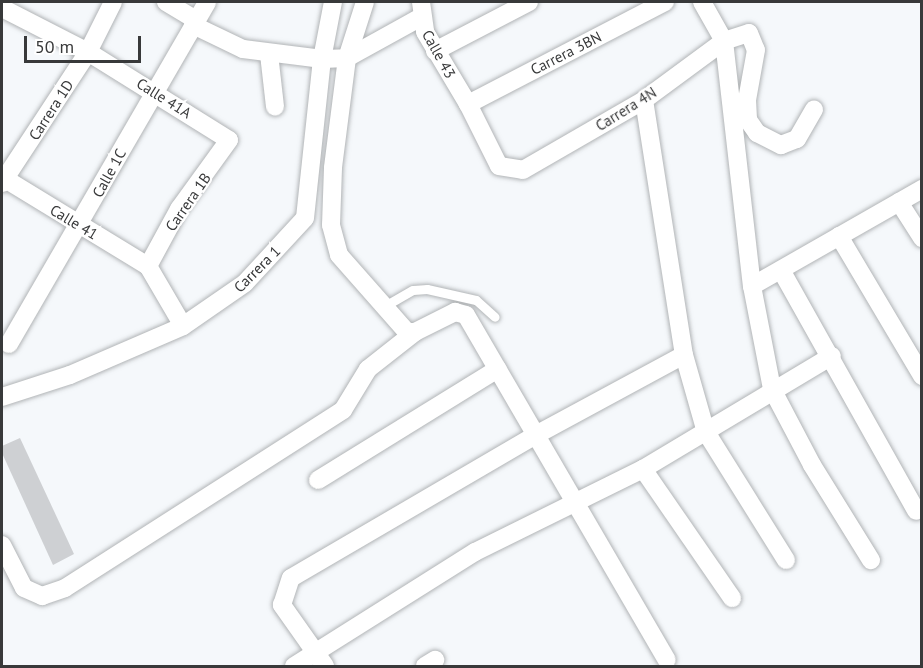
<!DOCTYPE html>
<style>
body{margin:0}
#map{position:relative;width:923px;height:668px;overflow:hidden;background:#f5f8fb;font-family:"PT Sans",sans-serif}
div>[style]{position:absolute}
.building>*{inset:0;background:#ced0d3}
.roads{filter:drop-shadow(0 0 2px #b1b4b6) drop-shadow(0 0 2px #b1b4b6)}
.service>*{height:9px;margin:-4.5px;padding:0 4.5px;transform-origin:4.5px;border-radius:4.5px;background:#fff}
.minor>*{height:18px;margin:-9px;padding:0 9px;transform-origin:9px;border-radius:9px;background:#fff}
span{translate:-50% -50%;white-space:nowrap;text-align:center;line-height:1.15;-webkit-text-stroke:4.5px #fff;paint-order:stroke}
.street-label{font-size:15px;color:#38393a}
.frame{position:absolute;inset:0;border:3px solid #38393a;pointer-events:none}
.scale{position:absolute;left:24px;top:36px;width:117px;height:27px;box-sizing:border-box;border:3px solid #38393a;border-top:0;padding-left:8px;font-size:18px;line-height:21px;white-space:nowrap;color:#38393a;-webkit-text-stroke:4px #fff;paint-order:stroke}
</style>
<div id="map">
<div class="building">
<i style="clip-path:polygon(20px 438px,74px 554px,53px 565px,2px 453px,2px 446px)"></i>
</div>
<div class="roads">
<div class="service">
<i style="left:383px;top:307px;width:34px;rotate:-30deg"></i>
<i style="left:413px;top:290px;width:14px;rotate:-4deg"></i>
<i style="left:427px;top:289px;width:50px;rotate:12.7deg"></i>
<i style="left:476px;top:300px;width:25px;rotate:42deg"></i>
</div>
<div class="minor">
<i style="left:166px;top:2px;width:35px;rotate:31deg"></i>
<i style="left:365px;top:2px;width:59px;rotate:107.8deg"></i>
<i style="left:347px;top:58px;width:111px;rotate:97.3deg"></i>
<i style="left:333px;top:168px;width:57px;rotate:92deg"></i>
<i style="left:331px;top:225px;width:31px;rotate:75deg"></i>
<i style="left:339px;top:255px;width:103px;rotate:48.6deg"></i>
<i style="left:407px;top:332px;width:8px"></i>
<i style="left:415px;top:332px;width:45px;rotate:-26.6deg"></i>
<i style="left:455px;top:312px;width:11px;rotate:15deg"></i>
<i style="left:466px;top:315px;width:399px;rotate:59.8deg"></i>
<i style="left:421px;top:2px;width:30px;rotate:82deg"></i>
<i style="left:425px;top:32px;width:84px;rotate:59.2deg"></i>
<i style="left:468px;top:104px;width:69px;rotate:63.4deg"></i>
<i style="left:499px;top:166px;width:24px;rotate:9deg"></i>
<i style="left:523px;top:170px;width:140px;rotate:-30deg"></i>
<i style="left:644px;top:100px;width:99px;rotate:-36.4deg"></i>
<i style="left:724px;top:41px;width:26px;rotate:-18deg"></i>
<i style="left:749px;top:33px;width:18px;rotate:68deg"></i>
<i style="left:756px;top:50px;width:51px;rotate:100.2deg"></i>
<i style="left:747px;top:100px;width:20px;rotate:87deg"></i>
<i style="left:748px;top:120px;width:16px;rotate:55deg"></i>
<i style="left:757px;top:133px;width:27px;rotate:27deg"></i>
<i style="left:781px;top:145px;width:17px;rotate:-21deg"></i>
<i style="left:797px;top:139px;width:34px;rotate:-60deg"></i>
<i style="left:702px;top:2px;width:45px;rotate:60.6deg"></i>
<i style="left:724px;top:41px;width:247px;rotate:83.5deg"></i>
<i style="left:752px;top:286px;width:105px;rotate:79deg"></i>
<i style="left:772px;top:389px;width:86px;rotate:62.2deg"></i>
<i style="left:812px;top:465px;width:112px;rotate:58.2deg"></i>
<i style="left:2px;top:8px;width:97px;rotate:27.1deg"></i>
<i style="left:88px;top:52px;width:166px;rotate:32deg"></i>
<i style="left:229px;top:140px;width:85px;rotate:125.9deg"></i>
<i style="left:179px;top:209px;width:65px;rotate:118.5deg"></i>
<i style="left:193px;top:25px;width:55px;rotate:25.6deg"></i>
<i style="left:243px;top:49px;width:80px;rotate:7.2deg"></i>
<i style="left:322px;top:59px;width:25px;rotate:-2deg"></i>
<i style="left:347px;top:58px;width:85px;rotate:-29deg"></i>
<i style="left:435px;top:51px;width:106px;rotate:-27.5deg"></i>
<i style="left:269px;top:54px;width:53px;rotate:83.5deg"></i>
<i style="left:644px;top:100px;width:258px;rotate:81.1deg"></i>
<i style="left:684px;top:355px;width:80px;rotate:74.1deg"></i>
<i style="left:706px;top:432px;width:151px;rotate:58deg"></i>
<i style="left:468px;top:104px;width:222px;rotate:-27.4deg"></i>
<i style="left:2px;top:177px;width:171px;rotate:31.4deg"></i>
<i style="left:148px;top:266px;width:69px;rotate:59.7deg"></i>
<i style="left:2px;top:183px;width:157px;rotate:-56.7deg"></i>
<i style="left:88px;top:52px;width:56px;rotate:-63.4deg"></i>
<i style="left:899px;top:202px;width:43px;rotate:57.4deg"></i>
<i style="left:839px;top:236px;width:163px;rotate:59.3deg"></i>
<i style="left:781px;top:270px;width:276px;rotate:60.7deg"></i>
<i style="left:752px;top:286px;width:196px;rotate:-29.7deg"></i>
<i style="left:9px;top:344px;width:395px;rotate:-59.9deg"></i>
<i style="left:2px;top:397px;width:71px;rotate:-17.9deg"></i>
<i style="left:70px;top:375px;width:123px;rotate:-23.4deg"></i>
<i style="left:183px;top:326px;width:75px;rotate:-34.7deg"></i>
<i style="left:245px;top:283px;width:88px;rotate:-47.3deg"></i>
<i style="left:305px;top:218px;width:160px;rotate:-83.9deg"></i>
<i style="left:322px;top:59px;width:58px;rotate:-79.1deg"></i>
<i style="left:643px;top:469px;width:157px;rotate:55.4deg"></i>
<i style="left:318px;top:480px;width:211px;rotate:-31.7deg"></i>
<i style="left:2px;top:545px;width:48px;rotate:62.9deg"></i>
<i style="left:24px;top:588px;width:20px;rotate:24deg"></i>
<i style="left:42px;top:596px;width:24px;rotate:-19deg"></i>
<i style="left:65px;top:588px;width:330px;rotate:-32.6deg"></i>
<i style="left:343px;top:410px;width:48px;rotate:-58.6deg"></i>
<i style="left:368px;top:369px;width:60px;rotate:-38.2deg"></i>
<i style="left:294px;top:666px;width:214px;rotate:-32.2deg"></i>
<i style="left:475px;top:552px;width:187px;rotate:-26.3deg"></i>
<i style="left:643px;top:469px;width:220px;rotate:-30.9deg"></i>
<i style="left:325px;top:666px;width:75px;rotate:-125.2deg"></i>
<i style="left:282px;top:605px;width:28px;rotate:-72deg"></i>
<i style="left:291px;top:578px;width:281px;rotate:-30.3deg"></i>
<i style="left:534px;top:436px;width:170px;rotate:-28.4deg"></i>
<i style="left:425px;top:666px;width:12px;rotate:-31deg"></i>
</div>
</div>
<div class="street-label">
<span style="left:566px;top:53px;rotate:-27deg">Carrera 3BN</span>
<span style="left:439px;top:54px;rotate:61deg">Calle 43</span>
<span style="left:164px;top:98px;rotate:32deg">Calle 41A</span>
<span style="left:626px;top:109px;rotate:-32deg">Carrera 4N</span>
<span style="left:51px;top:110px;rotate:-57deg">Carrera 1D</span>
<span style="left:109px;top:173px;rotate:-61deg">Calle 1C</span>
<span style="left:188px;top:202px;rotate:-55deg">Carrera 1B</span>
<span style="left:74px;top:222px;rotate:31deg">Calle 41</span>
<span style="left:257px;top:269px;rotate:-45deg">Carrera 1</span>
</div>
<div class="frame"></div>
<div class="scale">50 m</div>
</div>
